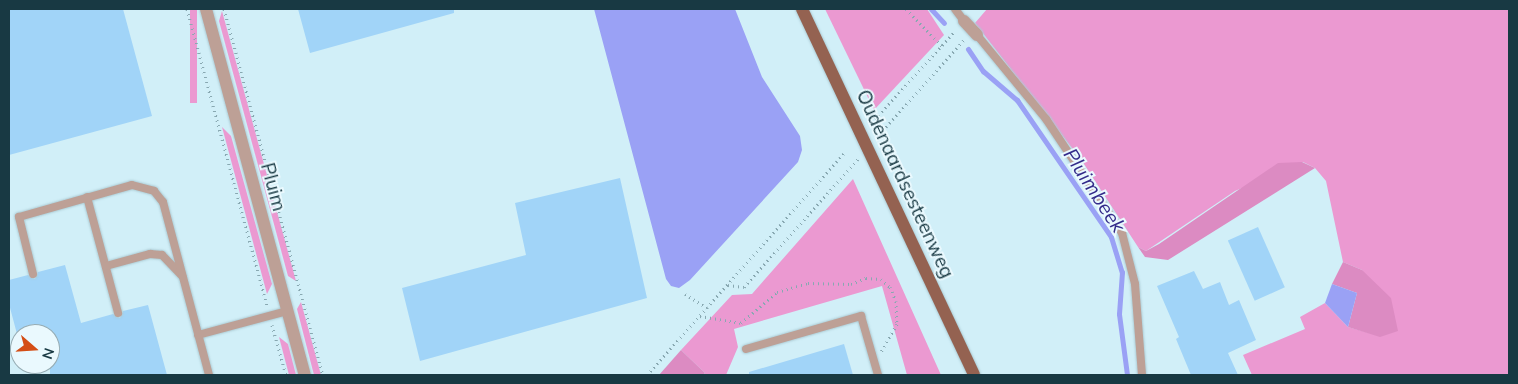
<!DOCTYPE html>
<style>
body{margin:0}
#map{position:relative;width:1518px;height:384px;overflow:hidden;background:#d1eff8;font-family:Mulish,sans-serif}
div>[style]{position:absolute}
.green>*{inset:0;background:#eb99d1;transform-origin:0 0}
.forest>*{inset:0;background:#dc8bc2}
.water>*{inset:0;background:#9aa1f5}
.stream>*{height:5px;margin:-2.5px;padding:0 2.5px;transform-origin:2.5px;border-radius:2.5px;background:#9aa1f5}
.building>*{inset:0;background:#a1d4f8;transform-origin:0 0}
.path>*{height:3px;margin-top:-1.5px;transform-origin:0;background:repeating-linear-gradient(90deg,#88a8b1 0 1px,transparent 0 5px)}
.roads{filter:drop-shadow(0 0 1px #accbd4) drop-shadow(0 0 1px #accbd4)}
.lane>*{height:8px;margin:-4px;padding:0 4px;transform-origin:4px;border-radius:4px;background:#bda096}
.street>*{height:12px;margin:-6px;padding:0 6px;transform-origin:6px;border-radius:6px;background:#bda096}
.primary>*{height:12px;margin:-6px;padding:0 6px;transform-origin:6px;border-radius:6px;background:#946251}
span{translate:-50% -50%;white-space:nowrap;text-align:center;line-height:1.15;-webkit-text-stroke:4px #eaf9fe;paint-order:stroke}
.street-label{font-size:19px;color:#183943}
.water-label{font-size:20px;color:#332b8a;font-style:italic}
.frame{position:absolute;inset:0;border:10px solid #183943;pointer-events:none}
.north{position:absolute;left:10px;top:324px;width:50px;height:50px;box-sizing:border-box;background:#eaf9fe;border:1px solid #96acb3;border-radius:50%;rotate:109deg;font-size:14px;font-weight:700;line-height:20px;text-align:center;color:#183943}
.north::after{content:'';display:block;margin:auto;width:18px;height:22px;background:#d44e16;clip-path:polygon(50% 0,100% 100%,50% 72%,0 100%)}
</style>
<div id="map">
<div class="green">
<i style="left:190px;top:9px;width:7px;height:94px"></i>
<i style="clip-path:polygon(825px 9px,927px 9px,944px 35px,874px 110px)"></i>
<i style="clip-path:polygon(987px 9px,1509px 9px,1509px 375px,1252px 375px,1243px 355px,1305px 329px,1300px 317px,1325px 303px,1348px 327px,1380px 336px,1362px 270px,1343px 262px,1326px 181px,1315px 168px,1303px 162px,1235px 191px,1146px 251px,1138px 247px,1082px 161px,975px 23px)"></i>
<i style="clip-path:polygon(222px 11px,296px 281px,288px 276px,219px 21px)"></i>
<i style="clip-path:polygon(222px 127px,231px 136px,272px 284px,267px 294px)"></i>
<i style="clip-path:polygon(853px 179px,941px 375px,907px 375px,882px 286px,734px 329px,738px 347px,726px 375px,703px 375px,705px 373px,681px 350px,732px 295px,752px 294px)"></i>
<i style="clip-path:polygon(301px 302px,321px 375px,314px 375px,297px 309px)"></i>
<i style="clip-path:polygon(279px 337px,288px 344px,296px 375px,289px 375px)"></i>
</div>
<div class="forest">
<i style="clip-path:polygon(1302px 162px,1315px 168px,1168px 260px,1145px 257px,1138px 247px,1146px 251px,1159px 244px,1278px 163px)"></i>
<i style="clip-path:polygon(1343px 262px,1362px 270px,1391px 298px,1398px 331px,1380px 337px,1348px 327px,1357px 293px,1332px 284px)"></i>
<i style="clip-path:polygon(681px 350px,705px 373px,703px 375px,659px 375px)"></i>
</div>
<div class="water">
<i style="clip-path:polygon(594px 9px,735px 9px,762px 77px,800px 136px,802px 150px,798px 162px,690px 280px,679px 288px,671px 286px,666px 279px)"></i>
<i style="clip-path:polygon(1332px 284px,1357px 293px,1348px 327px,1325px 303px)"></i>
</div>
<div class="stream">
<i style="left:931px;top:9px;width:19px;rotate:47deg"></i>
<i style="left:968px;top:49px;width:27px;rotate:56deg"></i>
<i style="left:983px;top:71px;width:45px;rotate:40.5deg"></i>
<i style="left:1017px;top:100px;width:166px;rotate:55.5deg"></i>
<i style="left:1111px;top:237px;width:37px;rotate:73deg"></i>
<i style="left:1122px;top:272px;width:42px;rotate:94.1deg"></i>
<i style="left:1119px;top:314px;width:62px;rotate:82.5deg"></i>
</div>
<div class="building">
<i style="clip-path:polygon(9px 9px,123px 9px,152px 116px,9px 155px)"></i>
<i style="clip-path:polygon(298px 9px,454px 9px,454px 13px,310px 53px)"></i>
<i style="clip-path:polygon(620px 178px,647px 298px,420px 361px,402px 288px,526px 255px,515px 203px)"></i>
<i style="left:1258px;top:227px;width:66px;height:33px;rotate:66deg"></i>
<i style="clip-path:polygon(65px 265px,81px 323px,113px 314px,120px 318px,123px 311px,148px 305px,167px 375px,50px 375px,50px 334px,17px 334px,9px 304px,9px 280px,28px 275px,35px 279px,38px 272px)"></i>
<i style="clip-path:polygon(1194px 271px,1203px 289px,1220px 282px,1229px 305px,1239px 300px,1256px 340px,1228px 353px,1238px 375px,1191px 375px,1176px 339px,1179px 337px,1157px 286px)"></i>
<i style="clip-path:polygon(844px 344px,853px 375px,749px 375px,749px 372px)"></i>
</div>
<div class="path">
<i style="left:187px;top:9px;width:307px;rotate:74.9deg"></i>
<i style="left:224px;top:9px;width:379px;rotate:74.9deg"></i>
<i style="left:906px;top:9px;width:52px;rotate:45.8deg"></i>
<i style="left:875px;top:119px;width:119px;rotate:-47.7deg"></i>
<i style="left:876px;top:138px;width:132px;rotate:-48.1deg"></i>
<i style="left:728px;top:285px;width:16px;rotate:7deg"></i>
<i style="left:744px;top:287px;width:173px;rotate:-48.3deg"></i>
<i style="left:685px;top:294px;width:26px;rotate:32deg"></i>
<i style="left:700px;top:316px;width:42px;rotate:9.7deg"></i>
<i style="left:741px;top:323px;width:48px;rotate:-40.7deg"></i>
<i style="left:777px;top:292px;width:32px;rotate:-16deg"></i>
<i style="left:808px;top:283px;width:43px;rotate:1.3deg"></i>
<i style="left:851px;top:284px;width:16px;rotate:-22deg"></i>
<i style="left:866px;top:278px;width:15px;rotate:4deg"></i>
<i style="left:881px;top:279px;width:12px;rotate:42deg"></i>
<i style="left:890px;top:287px;width:15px;rotate:67deg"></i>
<i style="left:896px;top:301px;width:23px;rotate:88deg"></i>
<i style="left:897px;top:324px;width:32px;rotate:120deg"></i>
<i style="left:272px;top:325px;width:52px;rotate:74.4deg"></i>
<i style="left:647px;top:375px;width:298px;rotate:-48.4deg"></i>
</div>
<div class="roads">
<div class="lane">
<i style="left:955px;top:9px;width:15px;rotate:53deg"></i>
<i style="left:977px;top:35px;width:109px;rotate:50.6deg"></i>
<i style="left:1046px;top:119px;width:137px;rotate:56.3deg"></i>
<i style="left:1122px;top:233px;width:53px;rotate:75.7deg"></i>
<i style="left:1135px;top:284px;width:91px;rotate:85.6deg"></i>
<i style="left:87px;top:197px;width:120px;rotate:75deg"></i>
<i style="left:106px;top:266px;width:46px;rotate:-15.3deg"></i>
<i style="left:150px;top:254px;width:12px;rotate:5deg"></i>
<i style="left:162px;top:255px;width:29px;rotate:46deg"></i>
<i style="left:33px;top:274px;width:59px;rotate:-103.8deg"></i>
<i style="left:19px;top:217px;width:117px;rotate:-15.8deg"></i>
<i style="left:132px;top:185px;width:23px;rotate:15deg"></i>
<i style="left:154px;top:191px;width:14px;rotate:51deg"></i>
<i style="left:163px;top:202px;width:179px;rotate:75.1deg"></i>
<i style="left:198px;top:335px;width:92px;rotate:-15.1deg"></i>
<i style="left:746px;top:349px;width:120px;rotate:-16deg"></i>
<i style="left:861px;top:316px;width:61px;rotate:73.9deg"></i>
</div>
<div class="street">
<i style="left:206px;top:9px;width:379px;rotate:74.9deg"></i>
<i style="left:964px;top:21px;width:19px;rotate:47deg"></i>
</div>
<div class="primary">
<i style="left:802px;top:9px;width:404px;rotate:64.8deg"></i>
</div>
</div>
<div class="street-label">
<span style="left:905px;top:184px;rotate:65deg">Oudenaardsesteenweg</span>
<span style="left:273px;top:187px;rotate:75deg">Pluim</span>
</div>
<div class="water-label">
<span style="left:1095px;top:190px;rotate:57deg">Pluimbeek</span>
</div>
<div class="frame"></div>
<div class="north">N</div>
</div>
